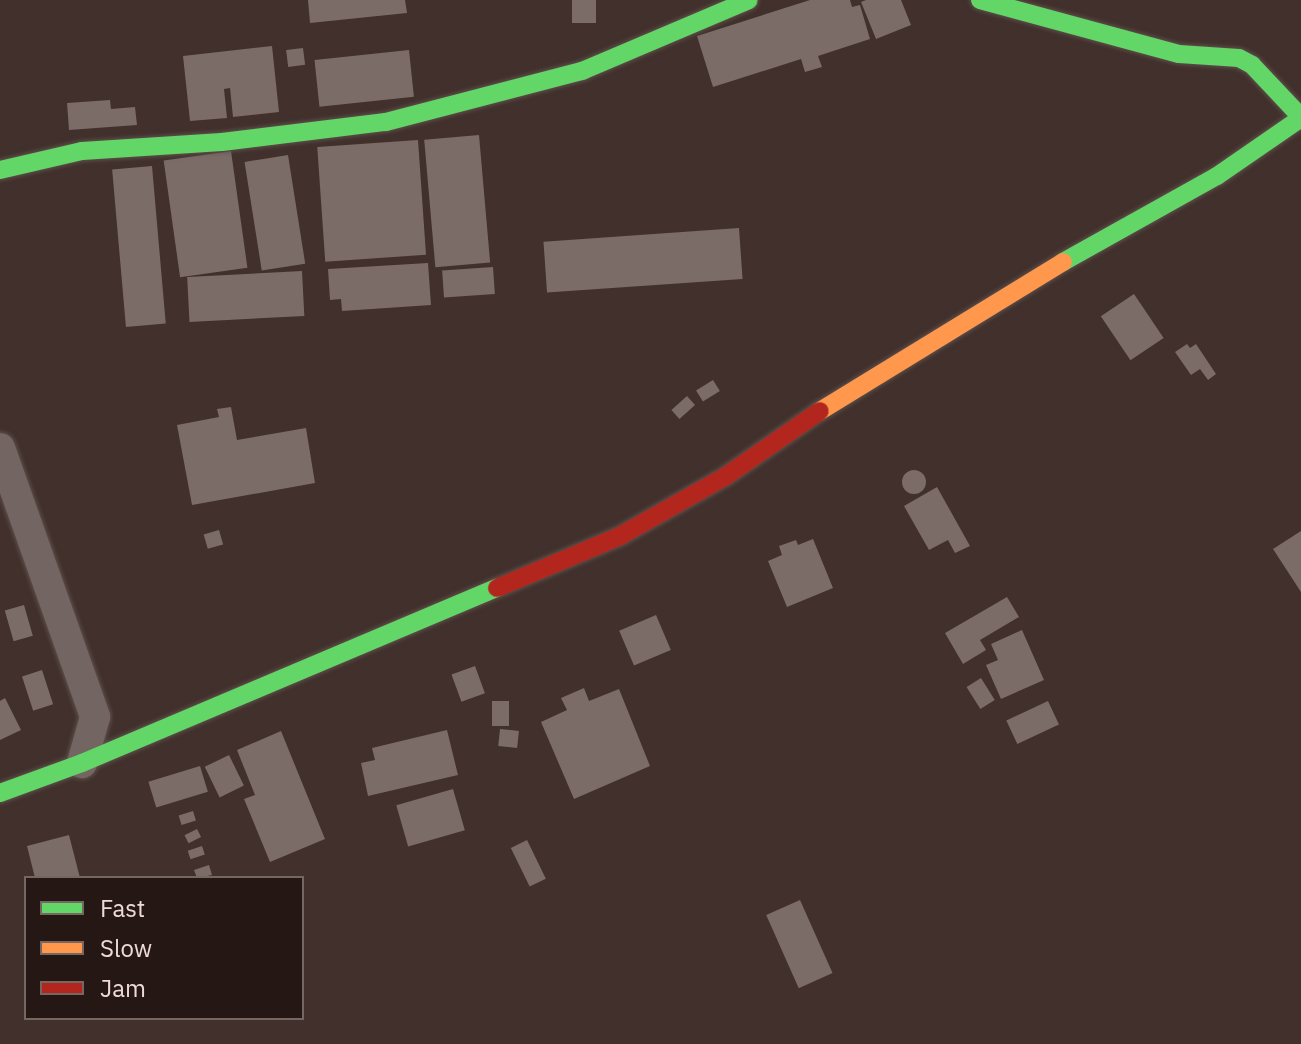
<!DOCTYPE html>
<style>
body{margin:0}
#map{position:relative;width:1301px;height:1044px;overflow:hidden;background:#41302b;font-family:"IBM Plex Sans",sans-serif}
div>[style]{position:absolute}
.building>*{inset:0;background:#7b6c68;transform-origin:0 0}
.round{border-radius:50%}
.roads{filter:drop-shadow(0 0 2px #5e4f4b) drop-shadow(0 0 2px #5e4f4b)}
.street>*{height:30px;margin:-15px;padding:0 15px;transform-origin:15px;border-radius:15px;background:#736662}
.fast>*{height:18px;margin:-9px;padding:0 9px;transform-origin:9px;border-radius:9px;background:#63d668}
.slow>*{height:18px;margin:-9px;padding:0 9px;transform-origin:9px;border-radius:9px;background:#ff974d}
.jam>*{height:18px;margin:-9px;padding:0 9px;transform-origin:9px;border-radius:9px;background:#b3261e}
span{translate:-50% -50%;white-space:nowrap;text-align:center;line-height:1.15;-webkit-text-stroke:8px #251814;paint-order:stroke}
.legend{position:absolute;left:24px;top:876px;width:280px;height:144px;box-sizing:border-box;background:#251814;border:2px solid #766662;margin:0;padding:10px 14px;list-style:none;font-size:24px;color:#efdbd6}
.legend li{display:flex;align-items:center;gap:16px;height:40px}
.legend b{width:40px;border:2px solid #766662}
</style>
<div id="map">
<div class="building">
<i style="clip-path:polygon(308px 0,405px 0,407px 13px,310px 23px)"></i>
<i style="left:572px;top:0;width:24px;height:23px"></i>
<i style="clip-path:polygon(810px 0,850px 0,852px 7px,860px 5px,870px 39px,818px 56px,822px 67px,805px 72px,801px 59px,713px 87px,697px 36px)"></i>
<i style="clip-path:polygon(866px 0,901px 0,911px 25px,876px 39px,861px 2px)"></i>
<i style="clip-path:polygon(272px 46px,279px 112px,233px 117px,230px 88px,224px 89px,227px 118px,190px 121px,183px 56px)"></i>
<i style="left:303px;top:48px;width:17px;height:17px;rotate:83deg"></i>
<i style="left:409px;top:50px;width:47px;height:95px;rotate:84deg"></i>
<i style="clip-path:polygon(110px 100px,111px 109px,135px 107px,137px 125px,69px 130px,67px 103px)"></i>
<i style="left:479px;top:135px;width:128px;height:55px;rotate:85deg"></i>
<i style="left:418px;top:140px;width:115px;height:101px;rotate:86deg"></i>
<i style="left:231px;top:151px;width:118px;height:68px;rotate:82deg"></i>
<i style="left:288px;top:155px;width:110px;height:44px;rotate:81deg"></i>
<i style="left:152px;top:166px;width:158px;height:40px;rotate:85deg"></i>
<i style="left:739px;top:228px;width:51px;height:196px;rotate:86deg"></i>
<i style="clip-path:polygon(428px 263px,431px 305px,342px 311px,341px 299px,330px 300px,328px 269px)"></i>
<i style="left:493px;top:267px;width:27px;height:51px;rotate:86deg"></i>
<i style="left:302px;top:271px;width:45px;height:115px;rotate:87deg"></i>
<i style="left:1134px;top:294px;width:53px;height:40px;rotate:56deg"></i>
<i style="clip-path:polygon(1187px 344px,1190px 348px,1196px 344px,1216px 374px,1208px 380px,1200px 369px,1191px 375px,1175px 352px)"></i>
<i style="left:713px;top:380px;width:13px;height:20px;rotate:58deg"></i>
<i style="left:687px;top:396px;width:12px;height:21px;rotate:48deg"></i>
<i style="clip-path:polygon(231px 407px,237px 440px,306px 428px,315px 483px,192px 505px,177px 425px,219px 417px,217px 409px)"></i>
<i class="round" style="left:902px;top:470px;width:24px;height:24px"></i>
<i style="clip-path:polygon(937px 487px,970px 546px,955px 553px,948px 540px,929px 550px,904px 506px)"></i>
<i style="left:219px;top:530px;width:15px;height:16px;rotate:74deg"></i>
<i style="clip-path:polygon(1301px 531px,1301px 592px,1273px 549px)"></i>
<i style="clip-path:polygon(813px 539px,833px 588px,787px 607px,768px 561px,782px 555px,779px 546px,796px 540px,798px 545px)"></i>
<i style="clip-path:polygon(1007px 597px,1019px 617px,980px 640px,986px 650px,963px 664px,945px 633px)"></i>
<i style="left:24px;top:605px;width:32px;height:20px;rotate:74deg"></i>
<i style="left:656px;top:615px;width:38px;height:40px;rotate:67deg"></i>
<i style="clip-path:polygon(1022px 630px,1044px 680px,1001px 699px,986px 665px,998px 660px,991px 644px)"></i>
<i style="left:475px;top:666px;width:29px;height:25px;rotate:70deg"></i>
<i style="left:42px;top:670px;width:36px;height:21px;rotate:72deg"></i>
<i style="left:981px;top:678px;width:26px;height:17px;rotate:58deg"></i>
<i style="clip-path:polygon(584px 688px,589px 701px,619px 689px,650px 766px,574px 799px,541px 722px,567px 710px,561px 698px)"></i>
<i style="clip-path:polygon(5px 698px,21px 730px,0 740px,0 701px)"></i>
<i style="left:492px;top:701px;width:17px;height:25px"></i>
<i style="left:1048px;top:701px;width:26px;height:46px;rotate:65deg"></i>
<i style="left:500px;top:729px;width:19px;height:17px;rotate:6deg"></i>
<i style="clip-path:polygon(447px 730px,458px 775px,368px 796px,361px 763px,375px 760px,372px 748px)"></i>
<i style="clip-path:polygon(281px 731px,325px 839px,270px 862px,244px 799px,255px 795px,237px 750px)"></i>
<i style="left:229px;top:755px;width:34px;height:27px;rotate:64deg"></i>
<i style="left:200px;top:766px;width:27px;height:54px;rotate:73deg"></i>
<i style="left:453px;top:789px;width:43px;height:59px;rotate:74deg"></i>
<i style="left:193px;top:811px;width:10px;height:15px;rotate:73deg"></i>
<i style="left:197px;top:829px;width:9px;height:14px;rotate:63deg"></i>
<i style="clip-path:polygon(69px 835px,80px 878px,35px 878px,27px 846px)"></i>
<i style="left:527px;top:840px;width:43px;height:18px;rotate:64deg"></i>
<i style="left:202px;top:846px;width:9px;height:15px;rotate:72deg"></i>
<i style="clip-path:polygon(209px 865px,212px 875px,197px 878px,194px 870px)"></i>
<i style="left:800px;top:900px;width:80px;height:37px;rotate:66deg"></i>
</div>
<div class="roads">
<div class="street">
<i style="left:0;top:448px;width:285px;rotate:70.5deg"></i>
<i style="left:95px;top:717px;width:48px;rotate:105.8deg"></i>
</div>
<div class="fast">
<i style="left:980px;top:0;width:206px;rotate:15.2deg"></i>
<i style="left:1179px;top:54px;width:60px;rotate:3.8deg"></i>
<i style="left:1239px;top:58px;width:15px;rotate:28deg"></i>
<i style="left:1252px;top:65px;width:71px;rotate:46.7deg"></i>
<i style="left:0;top:170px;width:84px;rotate:-13deg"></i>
<i style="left:82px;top:151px;width:140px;rotate:-3.7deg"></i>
<i style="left:222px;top:142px;width:165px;rotate:-7deg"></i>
<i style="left:386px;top:122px;width:203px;rotate:-14.6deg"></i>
<i style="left:582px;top:71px;width:181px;rotate:-23deg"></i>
<i style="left:1063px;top:262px;width:176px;rotate:-29.2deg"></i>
<i style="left:1217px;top:176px;width:102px;rotate:-34.6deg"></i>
<i style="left:0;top:793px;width:87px;rotate:-20.1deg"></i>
<i style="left:82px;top:763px;width:450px;rotate:-22.9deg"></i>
</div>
<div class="slow">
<i style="left:820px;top:411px;width:285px;rotate:-31.5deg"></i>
</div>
<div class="jam">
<i style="left:497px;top:588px;width:134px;rotate:-22.9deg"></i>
<i style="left:620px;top:536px;width:122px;rotate:-29.5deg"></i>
<i style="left:726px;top:476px;width:114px;rotate:-34.7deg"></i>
</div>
</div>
<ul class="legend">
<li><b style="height:10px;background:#63d668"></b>Fast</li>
<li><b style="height:10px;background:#ff974d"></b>Slow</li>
<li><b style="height:10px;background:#b3261e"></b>Jam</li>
</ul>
</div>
